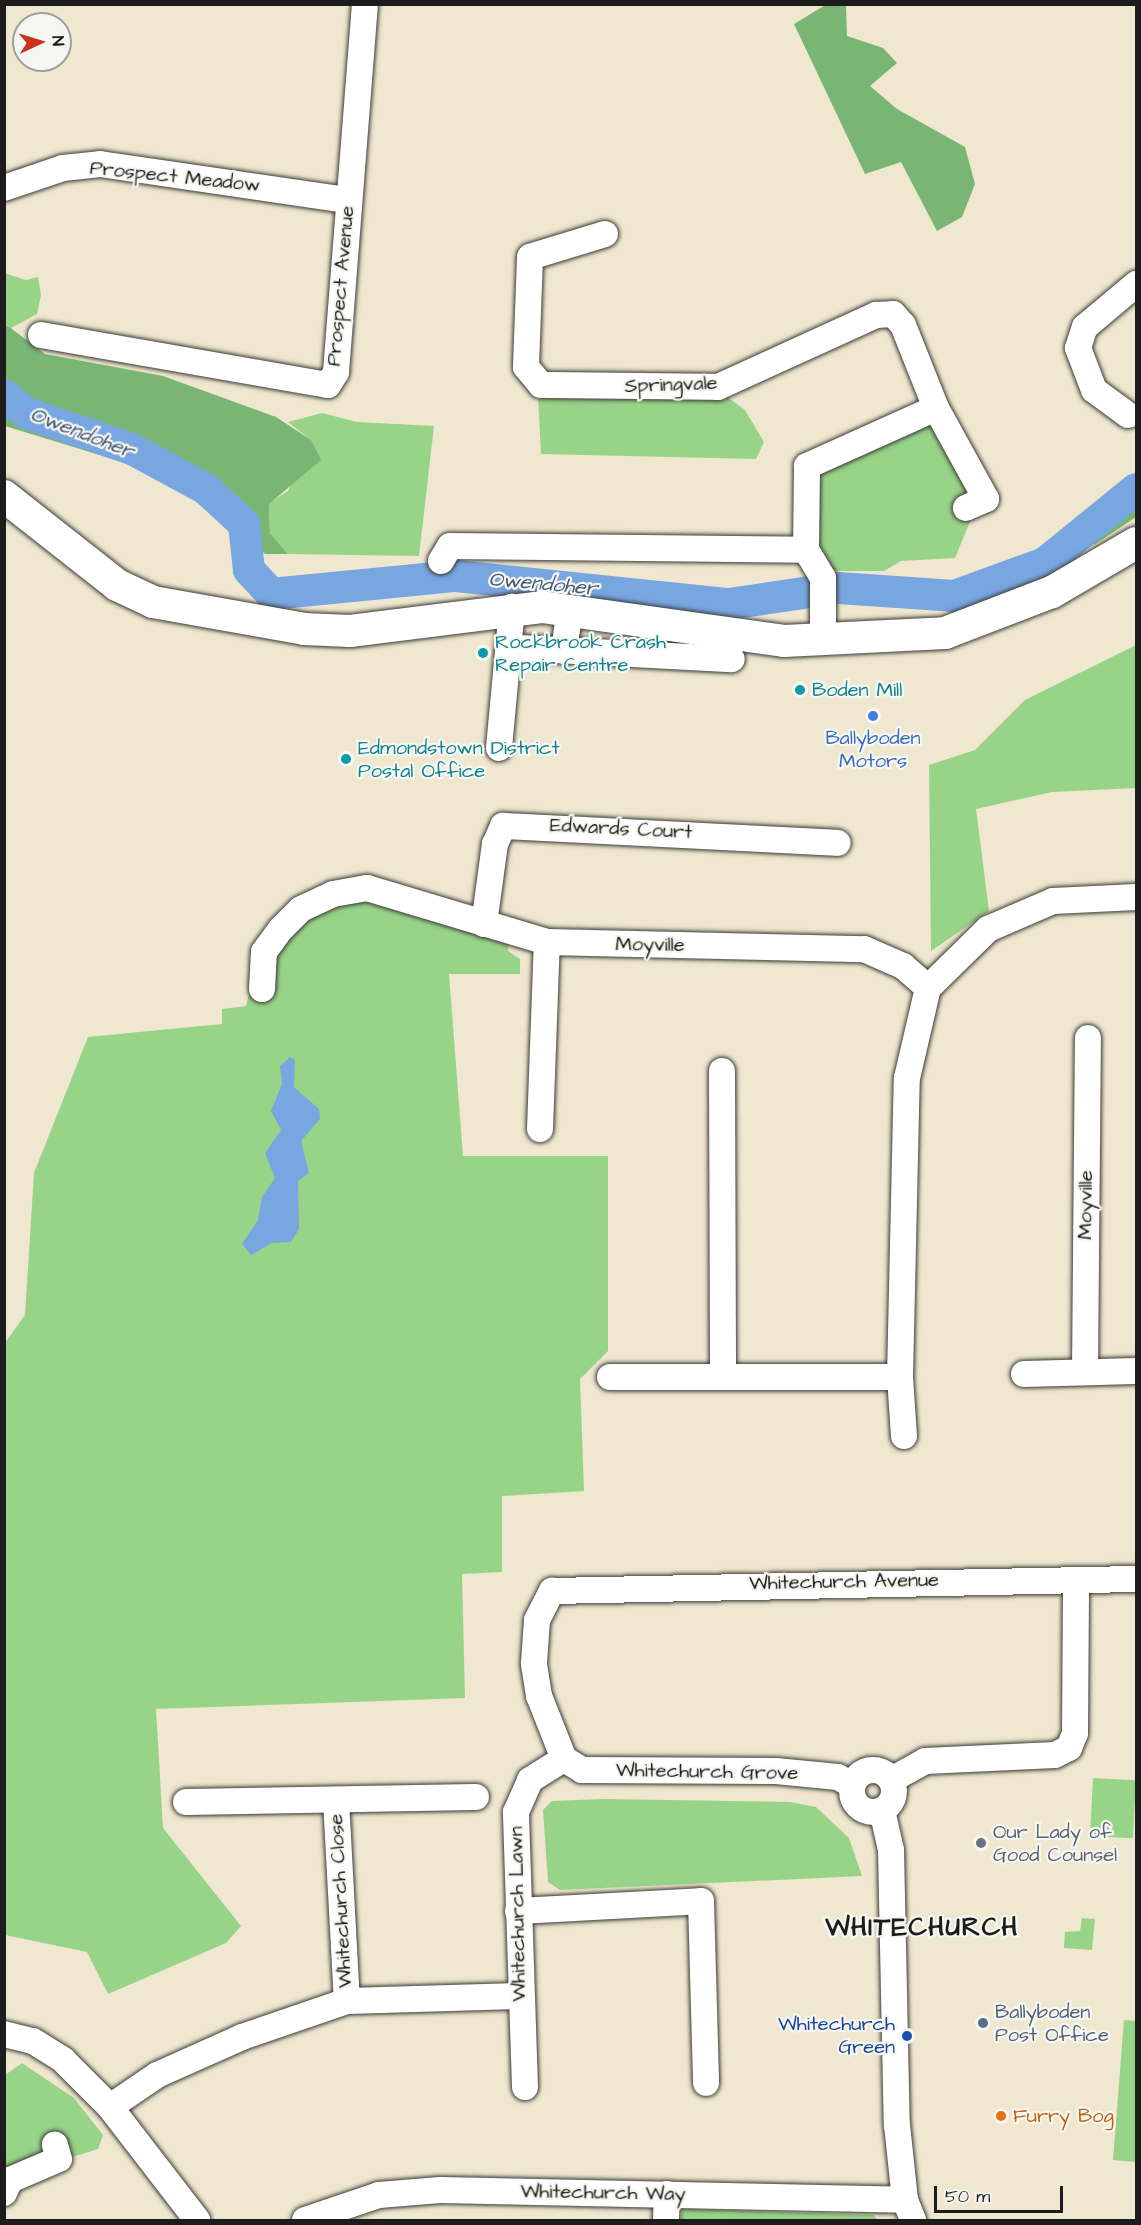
<!DOCTYPE html>
<style>
body{margin:0}
#map{position:relative;width:1141px;height:2225px;overflow:hidden;background:#efe7cf;font-family:"Architects Daughter",sans-serif}
div>[style]{position:absolute}
.green>*{inset:0;background:#97d488;transform-origin:0 0}
.forest>*{inset:0;background:#79b674}
.water>*{inset:0;background:#78a6e1}
.river>*{height:32px;margin:-16px;padding:0 16px;transform-origin:16px;border-radius:16px;background:#78a6e1}
.roads{filter:drop-shadow(0 0 2px #3c3a37) drop-shadow(0 0 2px #3c3a37)}
.minor>*{height:26px;margin:-13px;padding:0 13px;transform-origin:13px;border-radius:13px;background:#fff}
.minor>.ring{margin:-13px;padding:0;box-sizing:content-box;background:none;border:26px solid #fff;border-radius:50%}
.major>*{height:32px;margin:-16px;padding:0 16px;transform-origin:16px;border-radius:16px;background:#fff}
.dots>*{width:16px;height:16px;translate:-50% -50%;box-sizing:border-box;border:3px solid #f6f6f2;border-radius:50%}
span{translate:-50% -50%;white-space:nowrap;text-align:center;line-height:1.15;-webkit-text-stroke:4.5px #f6f6f2;paint-order:stroke}
.street-label{font-size:20px;color:#1c1c1c}
.culture-label{font-size:20px;color:#0d838f}
.left{translate:0 -50%;text-align:left}
.shop-label{font-size:20px;color:#366cbe}
.worship-label{font-size:20px;color:#5b616d}
.service-label{font-size:20px;color:#4e5e75}
.transit-label{font-size:20px;color:#164399}
.right{translate:-100% -50%;text-align:right}
.food-label{font-size:20px;color:#c56008}
.water-label{font-size:21px;color:#455a75;font-style:italic}
.district-label{font-size:26px;color:#1c1c1c;font-weight:700;letter-spacing:1.5px}
.frame{position:absolute;inset:0;border:6px solid #1c1c1c;pointer-events:none}
.north{position:absolute;left:12px;top:12px;width:60px;height:60px;box-sizing:border-box;background:#f6f6f2;border:2px solid #9f9f9c;border-radius:50%;rotate:86deg;font-size:16px;font-weight:700;line-height:24px;text-align:center;color:#1c1c1c}
.north::after{content:'';display:block;margin:auto;width:21px;height:27px;background:#c8321e;clip-path:polygon(50% 0,100% 100%,50% 72%,0 100%)}
.scale{position:absolute;left:934px;top:2186px;width:129px;height:27px;box-sizing:border-box;border:3px solid #1c1c1c;border-top:0;padding-left:8px;font-size:18px;line-height:21px;white-space:nowrap;color:#1c1c1c;-webkit-text-stroke:4px #f6f6f2;paint-order:stroke}
</style>
<div id="map">
<div class="green">
<i style="clip-path:polygon(4px 273px,26px 280px,38px 277px,41px 295px,37px 314px,11px 328px,5px 323px)"></i>
<i style="clip-path:polygon(726px 396px,745px 410px,764px 442px,756px 459px,541px 454px,538px 397px)"></i>
<i style="clip-path:polygon(322px 413px,357px 422px,434px 426px,419px 556px,288px 554px,270px 533px,269px 503px,288px 491px,311px 440px,288px 422px)"></i>
<i style="clip-path:polygon(930px 421px,968px 493px,959px 502px,971px 519px,955px 558px,901px 561px,884px 571px,832px 571px,818px 557px,814px 477px,822px 467px)"></i>
<i style="clip-path:polygon(1136px 645px,1136px 788px,1052px 792px,976px 809px,989px 911px,931px 951px,929px 765px,975px 750px,1025px 700px)"></i>
<i style="clip-path:polygon(368px 893px,509px 937px,508px 951px,520px 959px,520px 974px,449px 974px,463px 1156px,608px 1156px,608px 1351px,580px 1379px,584px 1491px,502px 1496px,502px 1572px,462px 1574px,465px 1698px,156px 1709px,163px 1828px,241px 1926px,226px 1943px,108px 1994px,87px 1952px,5px 1935px,5px 1343px,25px 1315px,34px 1173px,88px 1037px,222px 1024px,222px 1009px,246px 1006px,249px 995px,269px 993px,265px 966px,305px 912px)"></i>
<i style="left:1093px;top:1778px;width:43px;height:58px;rotate:3deg"></i>
<i style="clip-path:polygon(603px 1799px,790px 1802px,816px 1807px,849px 1838px,862px 1876px,560px 1890px,548px 1882px,543px 1810px,552px 1801px)"></i>
<i style="clip-path:polygon(1082px 1918px,1095px 1919px,1092px 1950px,1064px 1948px,1065px 1932px,1080px 1931px)"></i>
<i style="clip-path:polygon(1124px 2020px,1136px 2021px,1136px 2162px,1113px 2160px)"></i>
<i style="clip-path:polygon(22px 2063px,74px 2098px,103px 2135px,98px 2149px,72px 2157px,60px 2133px,42px 2139px,46px 2152px,5px 2173px,5px 2075px)"></i>
<i style="clip-path:polygon(682px 2209px,873px 2215px,878px 2220px,681px 2220px)"></i>
</div>
<div class="forest">
<i style="clip-path:polygon(827px 4px,846px 5px,847px 36px,883px 48px,897px 63px,870px 86px,897px 109px,965px 147px,975px 184px,962px 217px,937px 231px,901px 162px,865px 174px,794px 24px)"></i>
<i style="clip-path:polygon(4px 323px,45px 354px,163px 376px,276px 417px,311px 440px,321px 460px,269px 504px,270px 533px,288px 554px,265px 554px,217px 510px,142px 468px,5px 426px)"></i>
<i style="clip-path:polygon(1136px 479px,1136px 517px,1094px 545px,1080px 521px)"></i>
</div>
<div class="water">
<i style="clip-path:polygon(290px 1057px,295px 1060px,294px 1087px,319px 1109px,320px 1119px,301px 1141px,309px 1173px,298px 1181px,299px 1229px,291px 1242px,272px 1243px,251px 1255px,242px 1244px,258px 1220px,262px 1197px,275px 1178px,265px 1153px,281px 1130px,271px 1111px,282px 1084px,280px 1066px)"></i>
</div>
<div class="river">
<i style="left:4px;top:395px;width:28px;rotate:39deg"></i>
<i style="left:26px;top:413px;width:112px;rotate:18.8deg"></i>
<i style="left:132px;top:449px;width:84px;rotate:28.4deg"></i>
<i style="left:206px;top:489px;width:52px;rotate:42.6deg"></i>
<i style="left:244px;top:524px;width:46px;rotate:83.8deg"></i>
<i style="left:249px;top:570px;width:33px;rotate:47deg"></i>
<i style="left:271px;top:594px;width:186px;rotate:-5.6deg"></i>
<i style="left:456px;top:576px;width:274px;rotate:5.9deg"></i>
<i style="left:729px;top:604px;width:110px;rotate:-8.4deg"></i>
<i style="left:838px;top:588px;width:116px;rotate:3.9deg"></i>
<i style="left:954px;top:596px;width:97px;rotate:-19.9deg"></i>
<i style="left:1045px;top:563px;width:117px;rotate:-39.1deg"></i>
</div>
<div class="roads">
<div class="minor">
<i style="left:4px;top:188px;width:62px;rotate:-18.7deg"></i>
<i style="left:63px;top:168px;width:37px;rotate:-6deg"></i>
<i style="left:100px;top:164px;width:250px;rotate:8.3deg"></i>
<i style="left:605px;top:234px;width:78px;rotate:163deg"></i>
<i style="left:530px;top:257px;width:110px;rotate:92.1deg"></i>
<i style="left:526px;top:367px;width:23px;rotate:50deg"></i>
<i style="left:541px;top:385px;width:177px;rotate:0.6deg"></i>
<i style="left:718px;top:387px;width:174px;rotate:-24.5deg"></i>
<i style="left:876px;top:315px;width:17px;rotate:-3deg"></i>
<i style="left:893px;top:314px;width:15px;rotate:48deg"></i>
<i style="left:903px;top:325px;width:89px;rotate:68.3deg"></i>
<i style="left:936px;top:408px;width:104px;rotate:61.2deg"></i>
<i style="left:986px;top:499px;width:22px;rotate:156deg"></i>
<i style="left:41px;top:335px;width:291px;rotate:9.9deg"></i>
<i style="left:328px;top:385px;width:15px;rotate:-58deg"></i>
<i style="left:336px;top:372px;width:369px;rotate:-85.5deg"></i>
<i style="left:1128px;top:415px;width:42px;rotate:-143.7deg"></i>
<i style="left:1094px;top:390px;width:45px;rotate:-110.9deg"></i>
<i style="left:1078px;top:348px;width:22px;rotate:-72deg"></i>
<i style="left:1085px;top:327px;width:67px;rotate:-40.1deg"></i>
<i style="left:441px;top:561px;width:17px;rotate:-59deg"></i>
<i style="left:450px;top:546px;width:356px;rotate:0.6deg"></i>
<i style="left:823px;top:640px;width:62px;rotate:-90deg"></i>
<i style="left:823px;top:578px;width:33px;rotate:-121deg"></i>
<i style="left:806px;top:550px;width:84px;rotate:-89.3deg"></i>
<i style="left:807px;top:466px;width:141px;rotate:-24.2deg"></i>
<i style="left:519px;top:648px;width:213px;rotate:3deg"></i>
<i style="left:564px;top:651px;width:43px;rotate:-82.1deg"></i>
<i style="left:499px;top:748px;width:142px;rotate:-84.7deg"></i>
<i style="left:484px;top:924px;width:81px;rotate:-82.2deg"></i>
<i style="left:495px;top:844px;width:20px;rotate:-66deg"></i>
<i style="left:503px;top:826px;width:335px;rotate:2.9deg"></i>
<i style="left:262px;top:989px;width:37px;rotate:-87deg"></i>
<i style="left:264px;top:952px;width:29px;rotate:-54deg"></i>
<i style="left:281px;top:929px;width:28px;rotate:-45deg"></i>
<i style="left:301px;top:909px;width:35px;rotate:-25deg"></i>
<i style="left:333px;top:894px;width:35px;rotate:-10deg"></i>
<i style="left:367px;top:888px;width:188px;rotate:16.7deg"></i>
<i style="left:722px;top:1071px;width:304px;rotate:89.8deg"></i>
<i style="left:540px;top:1129px;width:187px;rotate:-87.9deg"></i>
<i style="left:547px;top:942px;width:317px;rotate:1.3deg"></i>
<i style="left:864px;top:949px;width:43px;rotate:23.6deg"></i>
<i style="left:903px;top:966px;width:33px;rotate:41deg"></i>
<i style="left:1085px;top:1372px;width:334px;rotate:-89.5deg"></i>
<i style="left:1024px;top:1374px;width:112px;rotate:-1.5deg"></i>
<i style="left:610px;top:1377px;width:290px"></i>
<i style="left:904px;top:1436px;width:59px;rotate:-93.9deg"></i>
<i style="left:900px;top:1377px;width:299px;rotate:-88.7deg"></i>
<i style="left:907px;top:1078px;width:92px;rotate:-76.9deg"></i>
<i style="left:928px;top:988px;width:84px;rotate:-44.5deg"></i>
<i style="left:988px;top:929px;width:71px;rotate:-23.3deg"></i>
<i style="left:1053px;top:901px;width:83px;rotate:-2.8deg"></i>
<i style="left:564px;top:1759px;width:68px;rotate:-111.6deg"></i>
<i style="left:539px;top:1696px;width:33px;rotate:-99deg"></i>
<i style="left:534px;top:1663px;width:43px;rotate:-86deg"></i>
<i style="left:537px;top:1620px;width:33px;rotate:-63deg"></i>
<i style="left:552px;top:1591px;width:584px;rotate:-1.18deg"></i>
<i style="left:564px;top:1759px;width:21px;rotate:31deg"></i>
<i style="left:582px;top:1770px;width:194px;rotate:0.3deg"></i>
<i style="left:776px;top:1771px;width:62px;rotate:5.5deg"></i>
<i style="left:838px;top:1777px;width:16px;rotate:30deg"></i>
<i class="ring" style="left:852px;top:1770px;width:16px;height:16px"></i>
<i style="left:891px;top:1780px;width:39px;rotate:-29deg"></i>
<i style="left:925px;top:1761px;width:130px;rotate:-2.6deg"></i>
<i style="left:1055px;top:1755px;width:16px;rotate:-27deg"></i>
<i style="left:1069px;top:1748px;width:16px;rotate:-68deg"></i>
<i style="left:1075px;top:1733px;width:153px;rotate:-89.6deg"></i>
<i style="left:336px;top:1800px;width:201px;rotate:86.9deg"></i>
<i style="left:186px;top:1802px;width:290px;rotate:-1deg"></i>
<i style="left:882px;top:1810px;width:41px;rotate:77.3deg"></i>
<i style="left:891px;top:1850px;width:275px;rotate:88.8deg"></i>
<i style="left:897px;top:2125px;width:75px;rotate:83.9deg"></i>
<i style="left:905px;top:2200px;width:22px;rotate:68deg"></i>
<i style="left:518px;top:1911px;width:183px;rotate:-3.1deg"></i>
<i style="left:701px;top:1901px;width:182px;rotate:88.4deg"></i>
<i style="left:4px;top:2034px;width:30px;rotate:14deg"></i>
<i style="left:33px;top:2041px;width:36px;rotate:32deg"></i>
<i style="left:63px;top:2060px;width:66px;rotate:45deg"></i>
<i style="left:110px;top:2107px;width:143px;rotate:52.4deg"></i>
<i style="left:525px;top:2087px;width:275px;rotate:-91.9deg"></i>
<i style="left:516px;top:1812px;width:35px;rotate:-66deg"></i>
<i style="left:530px;top:1780px;width:40px;rotate:-32deg"></i>
<i style="left:110px;top:2107px;width:57px;rotate:-34.2deg"></i>
<i style="left:157px;top:2075px;width:93px;rotate:-24.1deg"></i>
<i style="left:242px;top:2037px;width:111px;rotate:-18.9deg"></i>
<i style="left:347px;top:2001px;width:172px;rotate:-1.7deg"></i>
<i style="left:4px;top:2193px;width:14px;rotate:-65deg"></i>
<i style="left:10px;top:2180px;width:53px;rotate:-23.2deg"></i>
<i style="left:59px;top:2159px;width:15px;rotate:-106deg"></i>
<i style="left:305px;top:2220px;width:78px;rotate:-18.7deg"></i>
<i style="left:379px;top:2195px;width:61px;rotate:-4.7deg"></i>
<i style="left:440px;top:2190px;width:465px;rotate:1.2deg"></i>
<i style="left:666px;top:2220px;width:26px;rotate:-88deg"></i>
</div>
<div class="major">
<i style="left:4px;top:496px;width:144px;rotate:38.2deg"></i>
<i style="left:117px;top:585px;width:40px;rotate:25deg"></i>
<i style="left:153px;top:602px;width:153px;rotate:10.1deg"></i>
<i style="left:304px;top:629px;width:46px;rotate:2.5deg"></i>
<i style="left:350px;top:631px;width:193px;rotate:-7.1deg"></i>
<i style="left:542px;top:607px;width:244px;rotate:8deg"></i>
<i style="left:784px;top:641px;width:161px;rotate:-2.8deg"></i>
<i style="left:945px;top:633px;width:115px;rotate:-21deg"></i>
<i style="left:1052px;top:592px;width:97px;rotate:-30.3deg"></i>
</div>
</div>
<div class="dots">
<i style="left:483px;top:653px;background:#0f9aa8"></i>
<i style="left:800px;top:690px;background:#0f9aa8"></i>
<i style="left:873px;top:716px;background:#3f7fe0"></i>
<i style="left:346px;top:759px;background:#0f9aa8"></i>
<i style="left:981px;top:1843px;background:#6b7280"></i>
<i style="left:983px;top:2023px;background:#5c6f8a"></i>
<i style="left:907px;top:2036px;background:#1a4fb4"></i>
<i style="left:1001px;top:2116px;background:#e8710a"></i>
</div>
<div class="street-label">
<span style="left:175px;top:177px;rotate:6deg">Prospect Meadow</span>
<span style="left:341px;top:286px;rotate:-85deg">Prospect Avenue</span>
<span style="left:671px;top:385px;rotate:-2deg">Springvale</span>
<span style="left:621px;top:829px;rotate:3deg">Edwards Court</span>
<span style="left:650px;top:945px;rotate:1deg">Moyville</span>
<span style="left:1086px;top:1205px;rotate:-89deg">Moyville</span>
<span style="left:844px;top:1582px;rotate:-1deg">Whitechurch Avenue</span>
<span style="left:707px;top:1772px;rotate:1deg">Whitechurch Grove</span>
<span style="left:341px;top:1901px;rotate:-93deg">Whitechurch Close</span>
<span style="left:518px;top:1914px;rotate:-91deg">Whitechurch Lawn</span>
<span style="left:603px;top:2193px;rotate:1deg">Whitechurch Way</span>
</div>
<div class="culture-label">
<span class="left" style="left:495px;top:654px">Rockbrook Crash<br>Repair Centre</span>
<span class="left" style="left:812px;top:690px">Boden Mill</span>
<span class="left" style="left:358px;top:760px">Edmondstown District<br>Postal Office</span>
</div>
<div class="shop-label">
<span style="left:873px;top:750px">Ballyboden<br>Motors</span>
</div>
<div class="worship-label">
<span class="left" style="left:993px;top:1844px">Our Lady of<br>Good Counsel</span>
</div>
<div class="service-label">
<span class="left" style="left:995px;top:2024px">Ballyboden<br>Post Office</span>
</div>
<div class="transit-label">
<span class="right" style="left:895px;top:2036px">Whitechurch<br>Green</span>
</div>
<div class="food-label">
<span class="left" style="left:1013px;top:2116px">Furry Bog</span>
</div>
<div class="water-label">
<span style="left:82px;top:433px;rotate:21deg">Owendoher</span>
<span style="left:543px;top:584px;rotate:5deg">Owendoher</span>
</div>
<div class="district-label">
<span style="left:922px;top:1928px">WHITECHURCH</span>
</div>
<div class="frame"></div>
<div class="north">N</div>
<div class="scale">50 m</div>
</div>
